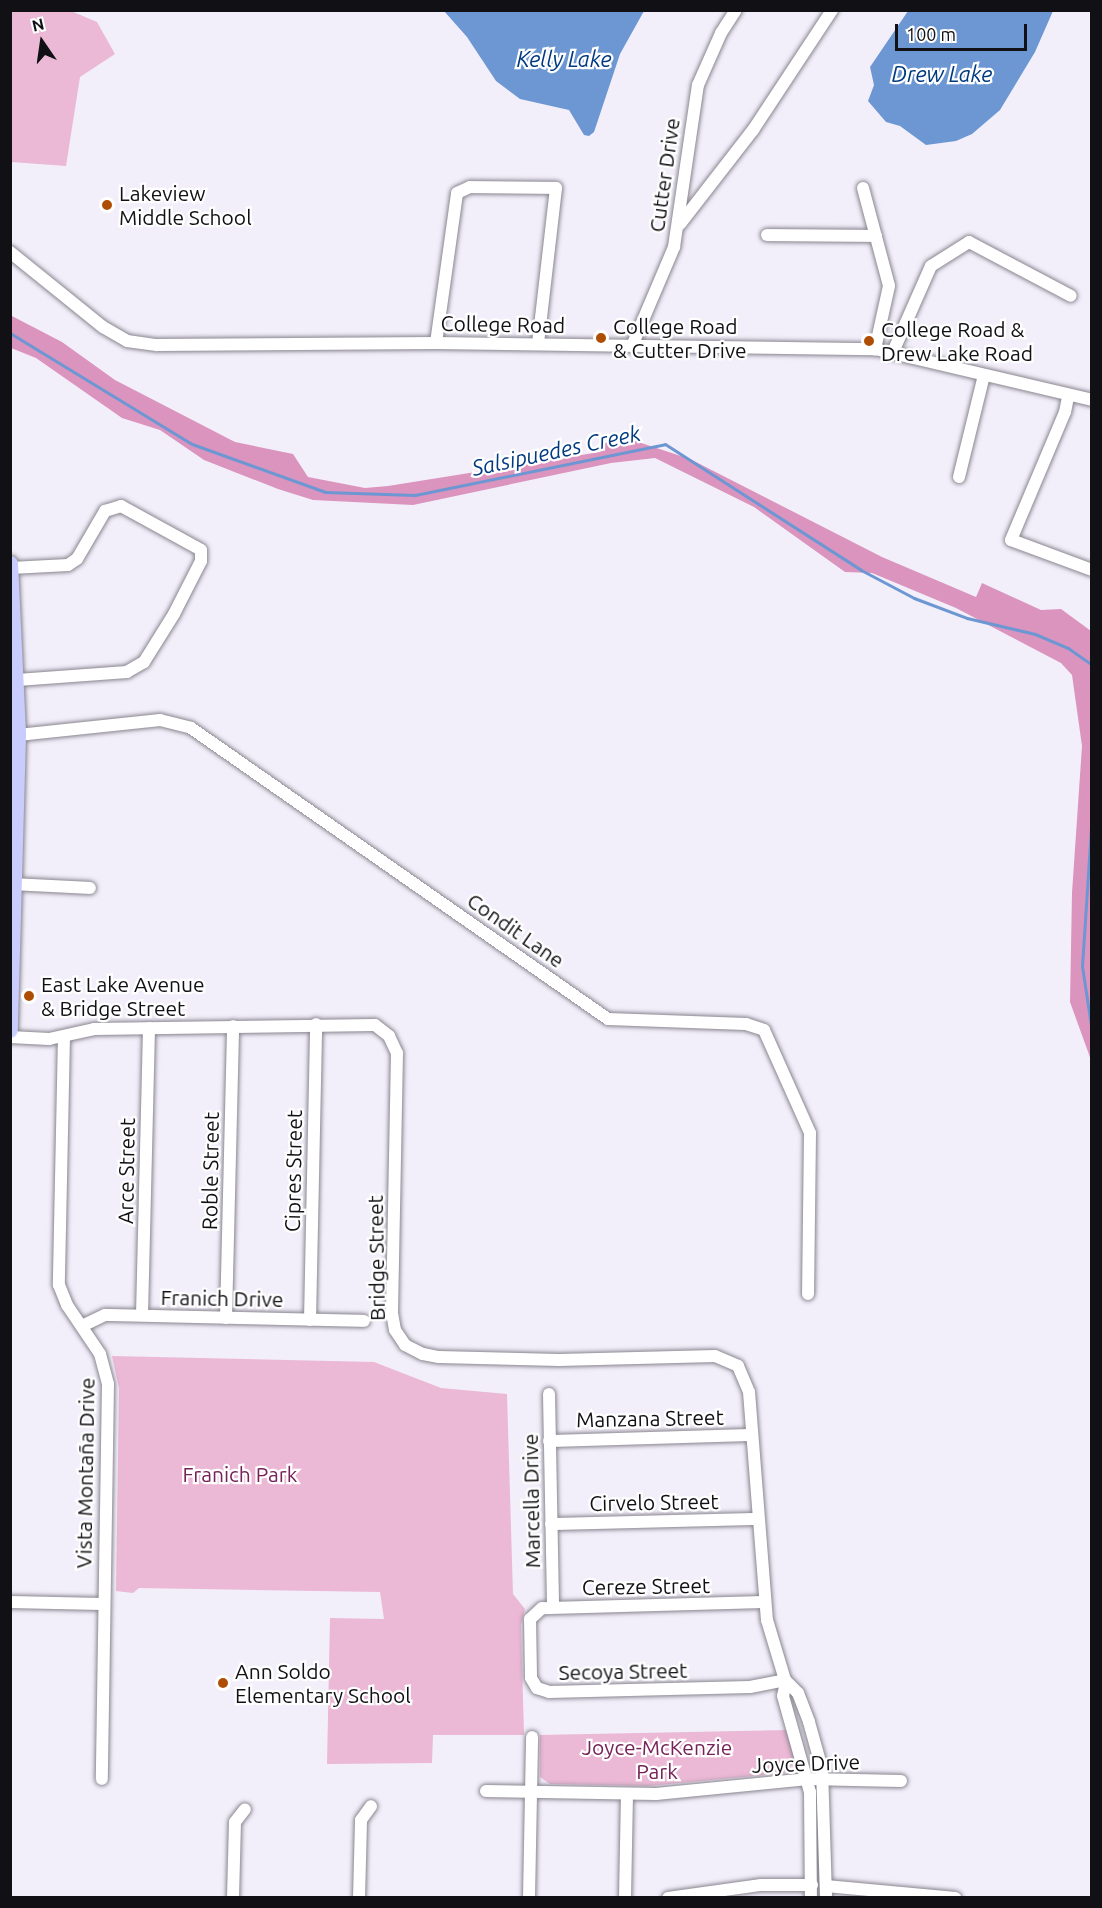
<!DOCTYPE html>
<meta charset="utf-8">
<style>
body{margin:0}
#map{position:relative;width:1102px;height:1908px;overflow:hidden;background:#f2effa;font-family:Ubuntu,sans-serif}
div>[style]{position:absolute}
.green>*{inset:0;background:#ebb8d5}
.forest>*{inset:0;background:#db94be}
.water>*{inset:0;background:#6d97d3}
.stream>*{height:3px;margin:-1.5px;padding:0 1.5px;transform-origin:1.5px;border-radius:1.5px;background:#6d97d3}
.roads{filter:drop-shadow(0 0 2px #8a8690) drop-shadow(0 0 2px #8a8690)}
.minor>*{height:12px;margin:-6px;padding:0 6px;transform-origin:6px;border-radius:6px;background:#fff}
.major>*{height:15px;margin:-7.5px;padding:0 7.5px;transform-origin:7.5px;border-radius:7.5px;background:#c8cdfe}
.dots>*{width:16px;height:16px;translate:-50% -50%;box-sizing:border-box;border:3px solid #fff;border-radius:50%}
span{translate:-50% -50%;white-space:nowrap;text-align:center;line-height:1.15;-webkit-text-stroke:4.5px #fff;paint-order:stroke}
.street-label{font-size:21px;color:#111014}
.poi-label{font-size:21px;color:#111014}
.left{translate:0 -50%;text-align:left}
.park-label{font-size:21px;color:#752259}
.water-label{font-size:22px;color:#003a80;font-style:italic}
.frame{position:absolute;inset:0;border:12px solid #111014;pointer-events:none}
.north{position:absolute;left:12px;top:12px;width:60px;height:60px;-webkit-text-stroke:4px #fff;paint-order:stroke;rotate:347deg;font-size:16px;font-weight:700;line-height:24px;text-align:center;color:#111014}
.north::after{content:'';display:block;margin:auto;width:21px;height:27px;background:#111014;clip-path:polygon(50% 0,100% 100%,50% 72%,0 100%)}
.scale{position:absolute;left:895px;top:24px;width:132px;height:27px;box-sizing:border-box;border:3px solid #111014;border-top:0;padding-left:8px;font-size:18px;line-height:21px;white-space:nowrap;color:#111014;-webkit-text-stroke:4px #fff;paint-order:stroke}
</style>
<div id="map">
<div class="green">
<i style="clip-path:polygon(10px 11px,71px 11px,97px 22px,115px 54px,80px 77px,66px 166px,11px 162px)"></i>
<i style="clip-path:polygon(112px 1356px,374px 1362px,441px 1388px,507px 1394px,513px 1594px,525px 1609px,521px 1625px,524px 1735px,433px 1735px,432px 1763px,327px 1764px,330px 1618px,384px 1619px,380px 1592px,139px 1588px,133px 1593px,116px 1591px,119px 1388px)"></i>
<i style="clip-path:polygon(788px 1730px,796px 1762px,784px 1773px,649px 1786px,550px 1784px,540px 1777px,540px 1735px)"></i>
</div>
<div class="forest">
<i style="clip-path:polygon(10px 315px,62px 342px,115px 380px,235px 442px,293px 454px,308px 477px,365px 488px,388px 486px,600px 452px,601px 444px,626px 438px,690px 459px,882px 557px,976px 597px,982px 583px,1041px 610px,1061px 609px,1091px 631px,1091px 1060px,1070px 1002px,1072px 893px,1082px 746px,1072px 675px,1061px 663px,956px 608px,872px 573px,845px 572px,754px 507px,655px 458px,611px 463px,413px 505px,313px 500px,278px 489px,204px 460px,160px 430px,122px 418px,36px 358px,11px 348px)"></i>
</div>
<div class="water">
<i style="clip-path:polygon(444px 11px,644px 11px,620px 54px,594px 132px,589px 136px,584px 135px,569px 110px,520px 99px,496px 81px,467px 37px)"></i>
<i style="clip-path:polygon(908px 11px,908px 10px,1053px 11px,1035px 52px,1000px 110px,972px 134px,956px 141px,926px 145px,900px 126px,886px 122px,868px 101px,874px 85px,870px 67px)"></i>
</div>
<div class="stream">
<i style="left:10px;top:333px;width:213px;rotate:31.4deg"></i>
<i style="left:192px;top:444px;width:141px;rotate:19.8deg"></i>
<i style="left:325px;top:492px;width:90px;rotate:1.9deg"></i>
<i style="left:415px;top:495px;width:255px;rotate:-11.5deg"></i>
<i style="left:665px;top:444px;width:233px;rotate:32.7deg"></i>
<i style="left:861px;top:570px;width:60px;rotate:27.8deg"></i>
<i style="left:914px;top:598px;width:57px;rotate:20.7deg"></i>
<i style="left:967px;top:618px;width:70px;rotate:13.2deg"></i>
<i style="left:1035px;top:634px;width:36px;rotate:23deg"></i>
<i style="left:1068px;top:648px;width:29px;rotate:35deg"></i>
<i style="left:1092px;top:698px;width:16px;rotate:90deg"></i>
<i style="left:1092px;top:812px;width:154px;rotate:93.7deg"></i>
<i style="left:1082px;top:966px;width:67px;rotate:81.4deg"></i>
</div>
<div class="roads">
<div class="minor">
<i style="left:863px;top:188px;width:101px;rotate:75.1deg"></i>
<i style="left:889px;top:286px;width:65px;rotate:102.5deg"></i>
<i style="left:680px;top:224px;width:119px;rotate:-52.2deg"></i>
<i style="left:753px;top:130px;width:144px;rotate:-56.6deg"></i>
<i style="left:767px;top:235px;width:109px;rotate:0.5deg"></i>
<i style="left:10px;top:252px;width:119px;rotate:38.9deg"></i>
<i style="left:103px;top:327px;width:28px;rotate:30deg"></i>
<i style="left:127px;top:341px;width:30px;rotate:8deg"></i>
<i style="left:157px;top:345px;width:279px;rotate:-0.4deg"></i>
<i style="left:436px;top:343px;width:439px;rotate:0.8deg"></i>
<i style="left:875px;top:349px;width:223px;rotate:13.2deg"></i>
<i style="left:436px;top:343px;width:151px;rotate:-82deg"></i>
<i style="left:457px;top:193px;width:14px;rotate:-25deg"></i>
<i style="left:470px;top:187px;width:86px;rotate:0.7deg"></i>
<i style="left:556px;top:188px;width:157px;rotate:96.6deg"></i>
<i style="left:632px;top:346px;width:108px;rotate:-67deg"></i>
<i style="left:674px;top:247px;width:164px;rotate:-81.6deg"></i>
<i style="left:698px;top:85px;width:57px;rotate:-66.1deg"></i>
<i style="left:721px;top:33px;width:27px;rotate:-57deg"></i>
<i style="left:893px;top:352px;width:94px;rotate:-66.2deg"></i>
<i style="left:931px;top:266px;width:45px;rotate:-32.3deg"></i>
<i style="left:969px;top:242px;width:115px;rotate:27.9deg"></i>
<i style="left:1068px;top:397px;width:15px;rotate:101deg"></i>
<i style="left:1065px;top:412px;width:139px;rotate:112.9deg"></i>
<i style="left:1011px;top:540px;width:86px;rotate:20.3deg"></i>
<i style="left:959px;top:477px;width:105px;rotate:-76.2deg"></i>
<i style="left:11px;top:568px;width:57px;rotate:-3deg"></i>
<i style="left:68px;top:565px;width:11px;rotate:-34deg"></i>
<i style="left:77px;top:559px;width:56px;rotate:-59.7deg"></i>
<i style="left:105px;top:511px;width:17px;rotate:-17deg"></i>
<i style="left:121px;top:506px;width:91px;rotate:28.8deg"></i>
<i style="left:201px;top:550px;width:11px;rotate:90deg"></i>
<i style="left:201px;top:561px;width:59px;rotate:117deg"></i>
<i style="left:174px;top:614px;width:57px;rotate:122deg"></i>
<i style="left:144px;top:662px;width:20px;rotate:150deg"></i>
<i style="left:127px;top:672px;width:110px;rotate:175.8deg"></i>
<i style="left:18px;top:735px;width:143px;rotate:-6deg"></i>
<i style="left:160px;top:720px;width:32px;rotate:14deg"></i>
<i style="left:191px;top:728px;width:508px;rotate:34.91deg"></i>
<i style="left:608px;top:1019px;width:138px;rotate:2.1deg"></i>
<i style="left:746px;top:1024px;width:19px;rotate:18deg"></i>
<i style="left:764px;top:1030px;width:113px;rotate:65.9deg"></i>
<i style="left:810px;top:1133px;width:161px;rotate:90.7deg"></i>
<i style="left:13px;top:884px;width:77px;rotate:3deg"></i>
<i style="left:64px;top:1036px;width:249px;rotate:91.2deg"></i>
<i style="left:59px;top:1285px;width:22px;rotate:68deg"></i>
<i style="left:67px;top:1305px;width:59px;rotate:56deg"></i>
<i style="left:100px;top:1354px;width:31px;rotate:75deg"></i>
<i style="left:108px;top:1384px;width:395px;rotate:90.9deg"></i>
<i style="left:10px;top:1037px;width:39px;rotate:3deg"></i>
<i style="left:49px;top:1039px;width:46px;rotate:-12.5deg"></i>
<i style="left:94px;top:1029px;width:281px;rotate:-0.8deg"></i>
<i style="left:375px;top:1025px;width:18px;rotate:38deg"></i>
<i style="left:389px;top:1036px;width:19px;rotate:65deg"></i>
<i style="left:397px;top:1053px;width:260px;rotate:91.1deg"></i>
<i style="left:392px;top:1313px;width:17px;rotate:80deg"></i>
<i style="left:395px;top:1330px;width:18px;rotate:56deg"></i>
<i style="left:405px;top:1345px;width:20px;rotate:27deg"></i>
<i style="left:423px;top:1354px;width:16px;rotate:11deg"></i>
<i style="left:439px;top:1357px;width:120px;rotate:1.4deg"></i>
<i style="left:559px;top:1360px;width:156px;rotate:-1.5deg"></i>
<i style="left:715px;top:1356px;width:25px;rotate:23deg"></i>
<i style="left:738px;top:1366px;width:28px;rotate:67deg"></i>
<i style="left:749px;top:1392px;width:229px;rotate:85.5deg"></i>
<i style="left:767px;top:1620px;width:63px;rotate:73.3deg"></i>
<i style="left:785px;top:1680px;width:18px;rotate:45deg"></i>
<i style="left:798px;top:1693px;width:31px;rotate:69deg"></i>
<i style="left:809px;top:1722px;width:49px;rotate:74.5deg"></i>
<i style="left:822px;top:1769px;width:129px;rotate:88.2deg"></i>
<i style="left:142px;top:1315px;width:287px;rotate:-88.6deg"></i>
<i style="left:226px;top:1318px;width:292px;rotate:-88.6deg"></i>
<i style="left:310px;top:1320px;width:296px;rotate:-88.8deg"></i>
<i style="left:82px;top:1326px;width:25px;rotate:-26deg"></i>
<i style="left:105px;top:1315px;width:259px;rotate:1.3deg"></i>
<i style="left:549px;top:1394px;width:213px;rotate:88.9deg"></i>
<i style="left:549px;top:1441px;width:203px;rotate:-1.7deg"></i>
<i style="left:551px;top:1524px;width:206px;rotate:-1.4deg"></i>
<i style="left:10px;top:1602px;width:92px;rotate:1.2deg"></i>
<i style="left:763px;top:1602px;width:221px;rotate:178.4deg"></i>
<i style="left:542px;top:1608px;width:16px;rotate:137deg"></i>
<i style="left:530px;top:1619px;width:59px;rotate:89deg"></i>
<i style="left:531px;top:1678px;width:12px;rotate:59deg"></i>
<i style="left:537px;top:1688px;width:13px;rotate:18deg"></i>
<i style="left:549px;top:1692px;width:201px;rotate:-1.4deg"></i>
<i style="left:750px;top:1687px;width:36px;rotate:-11deg"></i>
<i style="left:786px;top:1682px;width:14px;rotate:102deg"></i>
<i style="left:783px;top:1696px;width:100px;rotate:74.3deg"></i>
<i style="left:810px;top:1792px;width:106px;rotate:89.5deg"></i>
<i style="left:486px;top:1791px;width:170px;rotate:1deg"></i>
<i style="left:656px;top:1794px;width:153px;rotate:-5.6deg"></i>
<i style="left:808px;top:1779px;width:93px;rotate:1.2deg"></i>
<i style="left:826px;top:1886px;width:130px;rotate:5.3deg"></i>
<i style="left:233px;top:1898px;width:76px;rotate:-88.5deg"></i>
<i style="left:235px;top:1822px;width:16px;rotate:-52deg"></i>
<i style="left:359px;top:1898px;width:78px;rotate:-88.5deg"></i>
<i style="left:361px;top:1820px;width:17px;rotate:-54deg"></i>
<i style="left:529px;top:1898px;width:161px;rotate:-88.9deg"></i>
<i style="left:625px;top:1898px;width:104px;rotate:-88.9deg"></i>
<i style="left:668px;top:1898px;width:94px;rotate:-8deg"></i>
<i style="left:761px;top:1885px;width:51px"></i>
</div>
<div class="major">
<i style="left:10px;top:563px;width:172px;rotate:87.3deg"></i>
<i style="left:18px;top:735px;width:295px;rotate:91.6deg"></i>
</div>
</div>
<div class="dots">
<i style="left:107px;top:205px;background:#ae4e05"></i>
<i style="left:601px;top:338px;background:#ae4e05"></i>
<i style="left:869px;top:341px;background:#ae4e05"></i>
<i style="left:29px;top:996px;background:#ae4e05"></i>
<i style="left:223px;top:1683px;background:#ae4e05"></i>
</div>
<div class="street-label">
<span style="left:664px;top:175px;rotate:-82deg">Cutter Drive</span>
<span style="left:503px;top:324px;rotate:1deg">College Road</span>
<span style="left:516px;top:930px;rotate:35deg">Condit Lane</span>
<span style="left:126px;top:1171px;rotate:-89deg">Arce Street</span>
<span style="left:210px;top:1171px;rotate:-89deg">Roble Street</span>
<span style="left:293px;top:1171px;rotate:-89deg">Cipres Street</span>
<span style="left:376px;top:1258px;rotate:-91deg">Bridge Street</span>
<span style="left:222px;top:1298px;rotate:1deg">Franich Drive</span>
<span style="left:650px;top:1418px;rotate:-1deg">Manzana Street</span>
<span style="left:85px;top:1473px;rotate:-89deg">Vista Montaña Drive</span>
<span style="left:531px;top:1501px;rotate:-91deg">Marcella Drive</span>
<span style="left:654px;top:1502px;rotate:-1deg">Cirvelo Street</span>
<span style="left:646px;top:1586px;rotate:-1deg">Cereze Street</span>
<span style="left:623px;top:1671px;rotate:-1deg">Secoya Street</span>
<span style="left:806px;top:1763px;rotate:-2deg">Joyce Drive</span>
</div>
<div class="poi-label">
<span class="left" style="left:119px;top:205px">Lakeview<br>Middle School</span>
<span class="left" style="left:613px;top:338px">College Road<br>&amp; Cutter Drive</span>
<span class="left" style="left:881px;top:341px">College Road &amp;<br>Drew Lake Road</span>
<span class="left" style="left:41px;top:996px">East Lake Avenue<br>&amp; Bridge Street</span>
<span class="left" style="left:235px;top:1683px">Ann Soldo<br>Elementary School</span>
</div>
<div class="park-label">
<span style="left:240px;top:1474px">Franich Park</span>
<span style="left:657px;top:1759px">Joyce-McKenzie<br>Park</span>
</div>
<div class="water-label">
<span style="left:564px;top:59px">Kelly Lake</span>
<span style="left:942px;top:74px">Drew Lake</span>
<span style="left:556px;top:450px;rotate:-12deg">Salsipuedes Creek</span>
</div>
<div class="frame"></div>
<div class="north">N</div>
<div class="scale">100 m</div>
</div>
